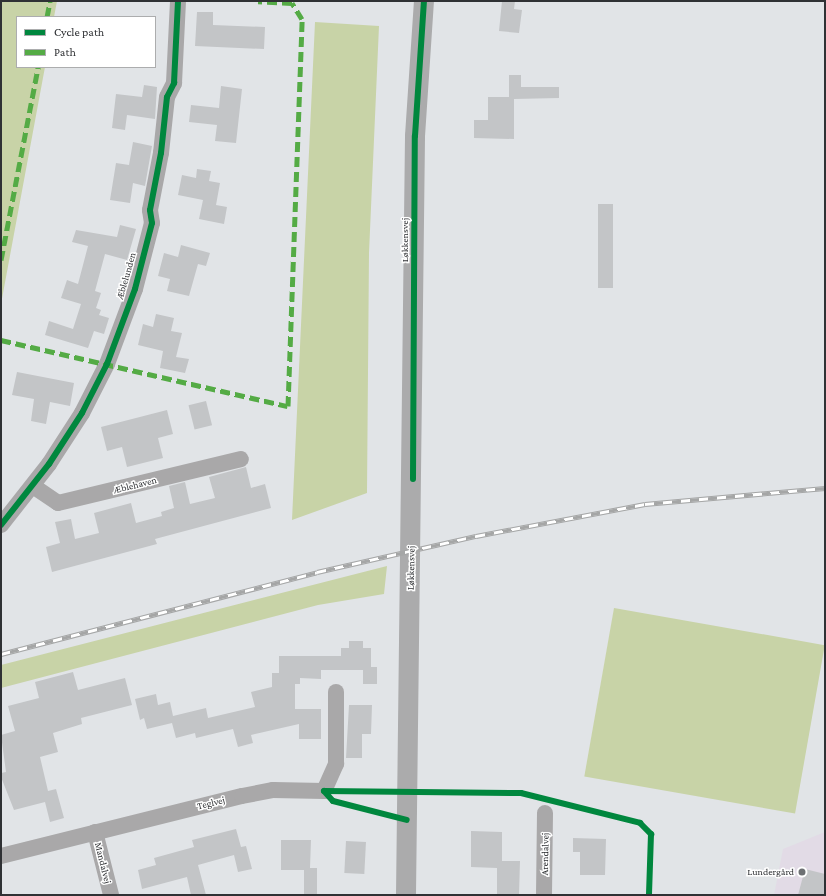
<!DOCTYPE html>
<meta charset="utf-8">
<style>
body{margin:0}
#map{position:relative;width:826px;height:896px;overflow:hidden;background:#e1e4e7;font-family:"Crimson Pro",serif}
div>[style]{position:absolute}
.education>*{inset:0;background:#e2dbe6}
.green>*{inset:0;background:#c8d3a7;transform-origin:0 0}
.building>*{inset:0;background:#c3c5c7;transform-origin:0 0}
.minor>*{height:16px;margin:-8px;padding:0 8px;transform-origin:8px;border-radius:8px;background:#a9a8a9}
.major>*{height:20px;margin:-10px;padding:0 10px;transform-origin:10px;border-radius:10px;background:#ababac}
.rail>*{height:4.5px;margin-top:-2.25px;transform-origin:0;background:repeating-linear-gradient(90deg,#fff 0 9px,#a5a6a6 0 18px);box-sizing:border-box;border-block:1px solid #a5a6a6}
.quiet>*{height:5px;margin-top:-2.5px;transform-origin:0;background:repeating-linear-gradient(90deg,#54ab45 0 10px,transparent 0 15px)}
.cycleway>*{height:6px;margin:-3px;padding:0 3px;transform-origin:3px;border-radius:3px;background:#00873e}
.dots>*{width:11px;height:11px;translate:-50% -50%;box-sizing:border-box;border:2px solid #fff;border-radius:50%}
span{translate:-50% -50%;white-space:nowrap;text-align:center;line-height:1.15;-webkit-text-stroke:3px #fff;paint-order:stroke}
.street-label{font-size:10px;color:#2f3134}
.poi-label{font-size:10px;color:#2f3134}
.right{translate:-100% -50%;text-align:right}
.frame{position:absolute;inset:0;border:2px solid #2f3134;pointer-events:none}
.legend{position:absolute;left:16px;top:16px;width:140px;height:52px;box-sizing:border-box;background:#fff;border:1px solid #acadae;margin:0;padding:5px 7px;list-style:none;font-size:12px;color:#2f3134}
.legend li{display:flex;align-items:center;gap:8px;height:20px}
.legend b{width:20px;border:1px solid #acadae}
</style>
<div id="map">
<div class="education">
<i style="clip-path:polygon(825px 832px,825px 895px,774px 895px,783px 849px)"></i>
</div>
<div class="green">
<i style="clip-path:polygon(1px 1px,57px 1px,54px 17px,17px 17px,17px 67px,45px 67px,1px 304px)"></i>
<i style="clip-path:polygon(315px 22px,379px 26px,369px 253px,367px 493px,292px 520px)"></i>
<i style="clip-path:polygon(387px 566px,384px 594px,318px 605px,1px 688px,1px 665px)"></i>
<i style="left:614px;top:608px;width:214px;height:171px;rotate:10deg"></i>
</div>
<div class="building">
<i style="clip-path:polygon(502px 1px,515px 1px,514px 9px,522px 10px,519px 33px,499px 31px)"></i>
<i style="clip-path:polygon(197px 12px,213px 12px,213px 25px,265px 27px,264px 49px,195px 46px)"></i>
<i style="clip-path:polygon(509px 75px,521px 75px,521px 87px,559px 87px,559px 98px,514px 99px,514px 139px,474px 138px,474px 120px,488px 120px,488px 97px,509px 97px)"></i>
<i style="clip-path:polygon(144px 85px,157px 87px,155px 119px,127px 115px,125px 130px,112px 128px,116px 94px,142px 97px)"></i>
<i style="clip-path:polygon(221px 86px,242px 89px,236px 143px,215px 141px,217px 125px,189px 122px,191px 105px,219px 108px)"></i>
<i style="clip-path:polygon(133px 142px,152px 146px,145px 186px,133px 183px,130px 203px,110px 200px,116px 163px,129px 165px)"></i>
<i style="clip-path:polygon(197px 169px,211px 171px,209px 181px,220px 183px,216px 205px,227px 207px,224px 224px,199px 219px,203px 200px,178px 195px,182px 175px,196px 178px)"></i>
<i style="left:598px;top:204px;width:15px;height:84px"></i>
<i style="clip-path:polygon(120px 225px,136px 229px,127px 260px,105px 254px,95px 291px,101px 293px,96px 308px,101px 310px,99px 315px,109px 318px,104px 334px,94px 331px,88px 348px,45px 335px,49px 321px,73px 329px,81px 304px,61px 298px,67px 280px,78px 284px,88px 246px,72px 242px,76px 230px,117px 237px)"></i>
<i style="clip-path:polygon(181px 245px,210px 253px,206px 266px,198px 264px,189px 296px,167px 291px,170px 279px,158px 276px,164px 253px,178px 257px)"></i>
<i style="clip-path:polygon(156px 314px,174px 318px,171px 331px,182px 333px,176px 357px,189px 359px,185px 373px,160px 368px,163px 351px,138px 345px,143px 324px,153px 327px)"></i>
<i style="clip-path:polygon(17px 372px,74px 383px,70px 406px,50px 402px,46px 424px,31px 421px,34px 399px,12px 395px)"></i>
<i style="left:206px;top:401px;width:25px;height:18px;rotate:76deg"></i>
<i style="clip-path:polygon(167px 410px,173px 434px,158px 438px,163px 458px,127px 467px,122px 447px,107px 451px,101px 427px)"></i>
<i style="clip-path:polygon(246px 467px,251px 488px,265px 484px,271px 508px,155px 539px,157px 544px,52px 572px,46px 547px,60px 543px,55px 522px,71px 519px,75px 539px,99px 533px,94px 513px,131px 503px,136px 523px,162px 516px,161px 512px,174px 508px,169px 486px,185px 482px,190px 504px,215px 498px,209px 477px)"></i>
<i style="clip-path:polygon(349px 641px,363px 641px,363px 648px,371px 648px,371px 667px,377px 667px,377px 684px,363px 684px,363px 670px,321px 670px,321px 679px,300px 678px,300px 684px,295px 684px,295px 709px,321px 709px,321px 739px,299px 739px,299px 724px,251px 735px,253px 743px,238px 747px,233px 729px,196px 738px,195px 733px,176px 738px,172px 723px,147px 729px,144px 718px,140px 720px,135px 699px,156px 694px,158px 705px,170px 702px,173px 716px,206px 708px,208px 718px,255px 707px,251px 692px,272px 687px,272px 673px,279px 673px,279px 656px,341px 656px,341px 648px,349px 648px)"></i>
<i style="clip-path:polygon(73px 672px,78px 690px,125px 678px,132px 705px,81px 718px,82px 724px,53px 733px,58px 752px,40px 757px,48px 791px,56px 789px,64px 818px,50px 822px,45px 802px,14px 810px,1px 777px,1px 773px,6px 772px,1px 735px,15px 731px,8px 706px,39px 698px,35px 682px)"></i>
<i style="clip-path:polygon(349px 705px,372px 705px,371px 734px,362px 734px,362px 758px,346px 758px)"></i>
<i style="clip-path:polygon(236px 829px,241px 847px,246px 846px,252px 869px,238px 872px,234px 855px,198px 865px,206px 895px,191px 895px,187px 877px,142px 889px,138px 870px,156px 865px,154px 858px,194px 847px,192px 840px)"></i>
<i style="clip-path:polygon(471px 831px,502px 832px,502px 861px,520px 861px,519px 895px,497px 895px,497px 868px,471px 867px)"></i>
<i style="clip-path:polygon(573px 838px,606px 839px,605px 875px,580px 875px,580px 852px,573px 852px)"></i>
<i style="clip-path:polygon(281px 840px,311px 840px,310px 868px,317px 868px,317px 895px,304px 895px,304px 870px,281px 870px)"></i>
<i style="left:346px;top:841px;width:20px;height:32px;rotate:3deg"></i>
<i style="clip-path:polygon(805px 869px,825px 874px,825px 895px,798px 895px)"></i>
</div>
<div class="minor">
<i style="left:33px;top:486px;width:30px;rotate:34deg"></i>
<i style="left:58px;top:503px;width:188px;rotate:-13.5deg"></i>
<i style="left:1px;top:525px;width:78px;rotate:-51.8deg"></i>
<i style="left:49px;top:464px;width:61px;rotate:-57.1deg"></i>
<i style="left:82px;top:413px;width:55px;rotate:-63deg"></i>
<i style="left:107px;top:364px;width:80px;rotate:-69.5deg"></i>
<i style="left:135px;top:289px;width:68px;rotate:-75.6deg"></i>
<i style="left:152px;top:223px;width:13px;rotate:-99deg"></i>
<i style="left:150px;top:210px;width:58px;rotate:-79.1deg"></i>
<i style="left:161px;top:153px;width:56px;rotate:-83.9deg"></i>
<i style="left:167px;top:97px;width:16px;rotate:-63deg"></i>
<i style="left:174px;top:83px;width:82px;rotate:-87.2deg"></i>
<i style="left:95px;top:832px;width:65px;rotate:75.7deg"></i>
<i style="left:1px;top:856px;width:248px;rotate:-14deg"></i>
<i style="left:242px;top:796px;width:32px;rotate:-11deg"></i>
<i style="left:273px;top:790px;width:51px;rotate:1.1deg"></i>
<i style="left:324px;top:791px;width:30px;rotate:-66deg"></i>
<i style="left:336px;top:764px;width:72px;rotate:-90deg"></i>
<i style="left:544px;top:895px;width:82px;rotate:-89.3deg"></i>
</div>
<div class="major">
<i style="left:406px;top:895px;width:759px;rotate:-89.32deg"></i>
<i style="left:415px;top:136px;width:135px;rotate:-86.2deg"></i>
</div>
<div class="rail">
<i style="left:1px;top:654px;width:326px;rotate:-14.5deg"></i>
<i style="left:317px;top:572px;width:163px;rotate:-12.8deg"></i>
<i style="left:476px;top:536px;width:172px;rotate:-10.7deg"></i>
<i style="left:645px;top:504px;width:181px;rotate:-5.1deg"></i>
</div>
<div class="quiet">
<i style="left:47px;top:17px;width:16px;rotate:-79deg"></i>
<i style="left:1px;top:260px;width:197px;rotate:-79.1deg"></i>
<i style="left:1px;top:340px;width:294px;rotate:13deg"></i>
<i style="left:288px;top:406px;width:387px;rotate:-87.9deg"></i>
<i style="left:302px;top:19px;width:19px;rotate:-122deg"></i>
<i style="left:292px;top:3px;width:34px;rotate:-177deg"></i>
</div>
<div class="cycleway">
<i style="left:413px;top:479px;width:343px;rotate:-89.7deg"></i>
<i style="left:415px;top:136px;width:135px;rotate:-86.2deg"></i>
<i style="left:1px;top:525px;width:78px;rotate:-51.8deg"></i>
<i style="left:49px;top:464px;width:61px;rotate:-57.1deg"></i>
<i style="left:82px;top:413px;width:55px;rotate:-63deg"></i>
<i style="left:107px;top:364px;width:80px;rotate:-69.5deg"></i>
<i style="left:135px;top:289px;width:68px;rotate:-75.6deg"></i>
<i style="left:152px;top:223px;width:13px;rotate:-99deg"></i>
<i style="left:150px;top:210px;width:58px;rotate:-79.1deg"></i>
<i style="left:161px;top:153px;width:56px;rotate:-83.9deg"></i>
<i style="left:167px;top:97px;width:16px;rotate:-63deg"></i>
<i style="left:174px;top:83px;width:82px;rotate:-87.2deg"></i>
<i style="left:324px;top:791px;width:197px;rotate:0.6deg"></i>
<i style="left:521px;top:793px;width:123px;rotate:14.1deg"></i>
<i style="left:640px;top:823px;width:16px;rotate:45deg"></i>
<i style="left:651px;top:834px;width:61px;rotate:91.9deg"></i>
<i style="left:324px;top:791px;width:13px;rotate:48deg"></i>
<i style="left:333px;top:801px;width:76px;rotate:14.4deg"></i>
</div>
<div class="dots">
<i style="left:802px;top:872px;background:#6d7073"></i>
</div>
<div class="street-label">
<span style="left:405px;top:240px;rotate:-90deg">Løkkensvej</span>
<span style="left:126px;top:276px;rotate:-74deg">Æblelunden</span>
<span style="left:135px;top:485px;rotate:-14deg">Æblehaven</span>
<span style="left:411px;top:568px;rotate:-89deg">Løkkensvej</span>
<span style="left:211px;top:803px;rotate:-14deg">Teglvej</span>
<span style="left:545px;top:854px;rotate:-89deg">Arendalvej</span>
<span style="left:103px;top:863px;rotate:76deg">Mandalvej</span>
</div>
<div class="poi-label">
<span class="right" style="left:794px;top:872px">Lundergård</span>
</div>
<div class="frame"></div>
<ul class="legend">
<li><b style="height:5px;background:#00873e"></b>Cycle path</li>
<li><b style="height:5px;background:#54ab45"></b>Path</li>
</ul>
</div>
